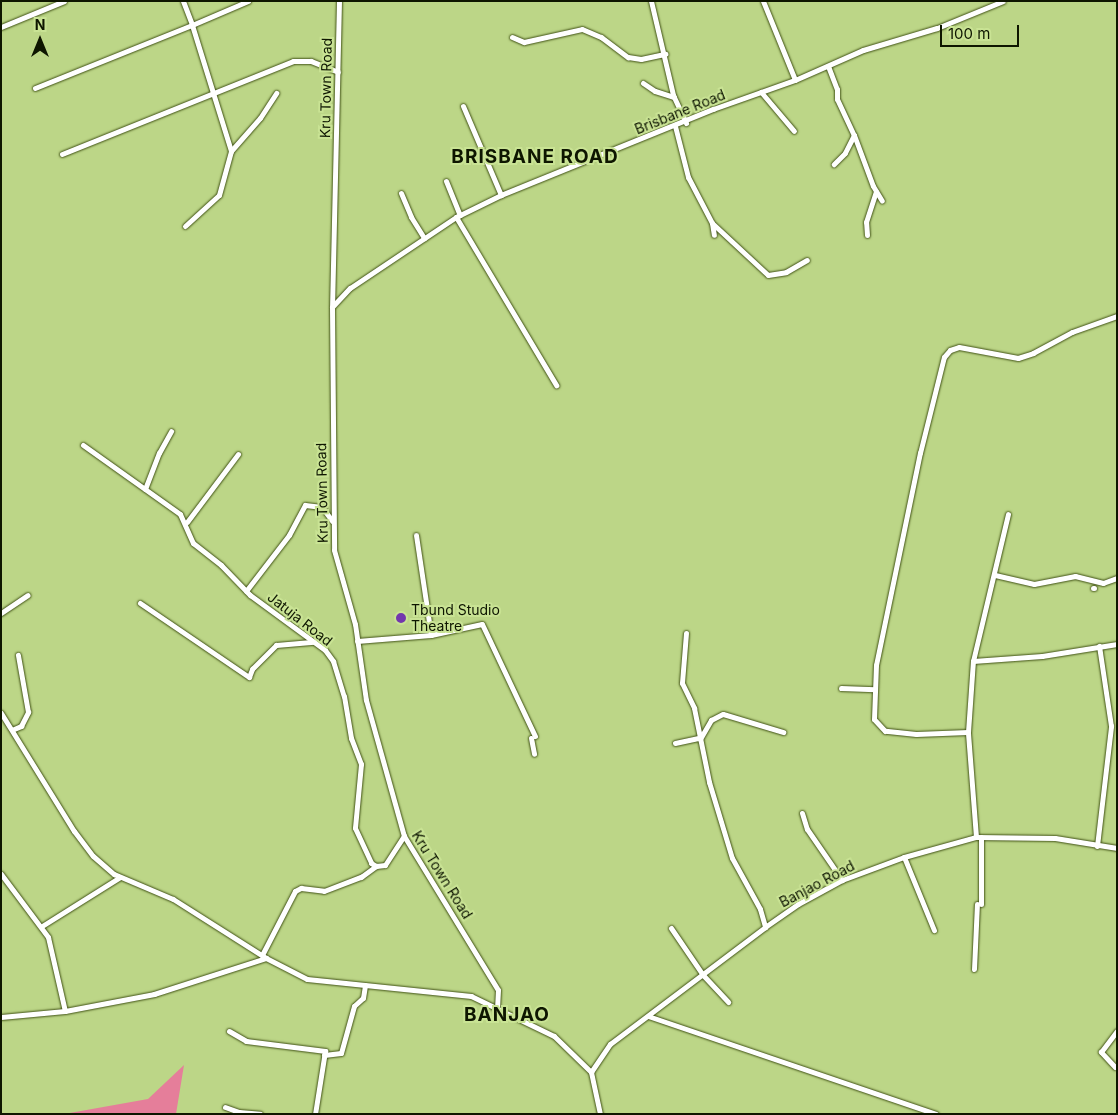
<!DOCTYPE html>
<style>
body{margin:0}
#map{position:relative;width:1118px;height:1115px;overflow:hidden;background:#bcd687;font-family:Inter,sans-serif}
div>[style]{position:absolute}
.green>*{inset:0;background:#e57e9a}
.roads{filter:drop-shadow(0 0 1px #405115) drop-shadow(0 0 1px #405115)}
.minor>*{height:5px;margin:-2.5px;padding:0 2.5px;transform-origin:2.5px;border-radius:2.5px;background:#fff}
.dots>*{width:14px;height:14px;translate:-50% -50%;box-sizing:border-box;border:2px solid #c9e394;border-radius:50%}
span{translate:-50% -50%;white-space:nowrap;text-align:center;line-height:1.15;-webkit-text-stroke:4px #c9e394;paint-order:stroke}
.street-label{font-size:14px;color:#0e1600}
.poi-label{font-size:14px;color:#0e1600}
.left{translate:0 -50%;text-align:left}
.district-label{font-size:19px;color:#0e1600;font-weight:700;letter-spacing:1px}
.frame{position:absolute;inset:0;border:2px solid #0e1600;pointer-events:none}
.north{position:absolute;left:15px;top:15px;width:50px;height:50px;-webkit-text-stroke:4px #c9e394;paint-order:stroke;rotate:0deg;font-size:14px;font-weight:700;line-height:20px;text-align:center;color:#0e1600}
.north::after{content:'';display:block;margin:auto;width:18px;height:22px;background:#0e1600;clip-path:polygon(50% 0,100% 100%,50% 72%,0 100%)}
.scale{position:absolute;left:940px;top:25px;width:79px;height:22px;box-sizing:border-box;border:2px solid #0e1600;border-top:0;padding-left:6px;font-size:15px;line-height:18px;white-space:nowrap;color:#0e1600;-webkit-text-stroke:4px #c9e394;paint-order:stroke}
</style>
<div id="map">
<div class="green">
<i style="clip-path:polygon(184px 1065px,176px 1114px,64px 1114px,148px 1099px)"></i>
</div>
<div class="roads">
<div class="minor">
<i style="left:183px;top:1px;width:26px;rotate:69deg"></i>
<i style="left:192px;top:25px;width:61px;rotate:-23.2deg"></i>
<i style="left:339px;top:1px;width:306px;rotate:91.3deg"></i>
<i style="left:332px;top:307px;width:243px;rotate:89.5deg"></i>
<i style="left:334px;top:550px;width:77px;rotate:74.2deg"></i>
<i style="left:355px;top:624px;width:77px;rotate:81.8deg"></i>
<i style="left:366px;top:700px;width:141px;rotate:74.4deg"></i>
<i style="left:404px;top:836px;width:180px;rotate:58.6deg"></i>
<i style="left:498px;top:990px;width:19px;rotate:93deg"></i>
<i style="left:651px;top:1px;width:97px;rotate:76.8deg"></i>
<i style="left:673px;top:95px;width:31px;rotate:65deg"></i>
<i style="left:763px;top:1px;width:85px;rotate:67.9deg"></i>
<i style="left:1px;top:27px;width:68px;rotate:-22.4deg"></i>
<i style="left:512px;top:37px;width:13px;rotate:23deg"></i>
<i style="left:524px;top:42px;width:59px;rotate:-12.6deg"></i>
<i style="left:582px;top:29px;width:21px;rotate:23deg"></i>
<i style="left:601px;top:37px;width:34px;rotate:37deg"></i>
<i style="left:628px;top:57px;width:13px;rotate:9deg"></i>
<i style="left:641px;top:59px;width:25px;rotate:-12deg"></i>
<i style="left:828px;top:66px;width:25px;rotate:69deg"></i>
<i style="left:837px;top:89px;width:10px;rotate:90deg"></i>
<i style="left:837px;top:99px;width:40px;rotate:65deg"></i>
<i style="left:854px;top:135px;width:20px;rotate:117deg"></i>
<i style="left:845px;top:153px;width:16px;rotate:135deg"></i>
<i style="left:643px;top:83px;width:14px;rotate:34deg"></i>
<i style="left:655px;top:91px;width:20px;rotate:18deg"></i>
<i style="left:35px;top:88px;width:169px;rotate:-21.9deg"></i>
<i style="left:192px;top:25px;width:132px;rotate:72.8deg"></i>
<i style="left:761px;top:92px;width:51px;rotate:49.8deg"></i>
<i style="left:463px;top:106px;width:97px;rotate:66.9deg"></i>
<i style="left:675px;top:126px;width:53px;rotate:75.7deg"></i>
<i style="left:688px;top:177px;width:52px;rotate:62.4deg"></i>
<i style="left:712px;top:223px;width:12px;rotate:81deg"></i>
<i style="left:854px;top:135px;width:54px;rotate:69.6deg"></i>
<i style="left:873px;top:186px;width:17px;rotate:59deg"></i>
<i style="left:62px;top:154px;width:249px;rotate:-21.9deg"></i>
<i style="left:293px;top:61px;width:18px"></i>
<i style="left:311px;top:61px;width:29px;rotate:22deg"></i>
<i style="left:446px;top:181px;width:37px;rotate:68deg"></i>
<i style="left:401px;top:193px;width:26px;rotate:67deg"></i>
<i style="left:411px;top:217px;width:25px;rotate:58deg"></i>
<i style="left:456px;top:217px;width:196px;rotate:59.2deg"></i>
<i style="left:712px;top:223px;width:76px;rotate:42.9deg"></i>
<i style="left:768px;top:275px;width:18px;rotate:-9deg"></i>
<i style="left:786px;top:272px;width:24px;rotate:-30deg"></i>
<i style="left:185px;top:226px;width:46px;rotate:-42.4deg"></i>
<i style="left:219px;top:195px;width:46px;rotate:-74.7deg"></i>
<i style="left:231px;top:151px;width:44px;rotate:-48.7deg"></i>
<i style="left:260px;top:118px;width:30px;rotate:-57deg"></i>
<i style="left:867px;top:235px;width:13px;rotate:-94deg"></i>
<i style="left:866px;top:222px;width:32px;rotate:-72deg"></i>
<i style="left:332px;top:307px;width:26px;rotate:-47deg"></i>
<i style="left:350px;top:288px;width:128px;rotate:-33.8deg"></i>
<i style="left:456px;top:217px;width:50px;rotate:-26.1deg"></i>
<i style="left:501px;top:195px;width:229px;rotate:-22.1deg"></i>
<i style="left:713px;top:109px;width:87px;rotate:-19.5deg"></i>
<i style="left:795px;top:80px;width:74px;rotate:-23.8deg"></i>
<i style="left:863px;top:50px;width:77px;rotate:-16.6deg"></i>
<i style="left:937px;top:28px;width:71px;rotate:-22.2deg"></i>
<i style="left:83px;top:445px;width:119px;rotate:35.4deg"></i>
<i style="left:180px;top:514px;width:32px;rotate:66deg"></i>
<i style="left:193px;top:543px;width:36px;rotate:38deg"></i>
<i style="left:221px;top:565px;width:42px;rotate:46deg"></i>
<i style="left:250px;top:595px;width:93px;rotate:36.3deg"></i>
<i style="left:325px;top:650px;width:14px;rotate:54deg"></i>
<i style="left:333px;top:661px;width:37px;rotate:73deg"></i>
<i style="left:344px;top:696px;width:43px;rotate:80.5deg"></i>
<i style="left:351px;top:738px;width:28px;rotate:69deg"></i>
<i style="left:361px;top:764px;width:64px;rotate:95.4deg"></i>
<i style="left:355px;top:828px;width:38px;rotate:65deg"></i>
<i style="left:371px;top:863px;width:6px;rotate:31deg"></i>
<i style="left:376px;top:866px;width:9px;rotate:-6deg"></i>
<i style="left:385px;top:865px;width:35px;rotate:-57deg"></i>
<i style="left:145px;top:489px;width:39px;rotate:-69deg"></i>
<i style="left:159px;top:453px;width:25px;rotate:-61deg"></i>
<i style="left:187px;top:522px;width:85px;rotate:-53.1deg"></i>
<i style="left:416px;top:535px;width:101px;rotate:81.5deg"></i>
<i style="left:995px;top:575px;width:40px;rotate:13deg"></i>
<i style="left:1034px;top:584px;width:42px;rotate:-11deg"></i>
<i style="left:1075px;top:576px;width:29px;rotate:14deg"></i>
<i style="left:1103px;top:583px;width:15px;rotate:-20deg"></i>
<i style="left:1093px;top:588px;width:1px"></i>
<i style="left:246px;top:591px;width:71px;rotate:-52.5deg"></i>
<i style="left:289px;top:535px;width:34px;rotate:-62deg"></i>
<i style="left:305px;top:505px;width:17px;rotate:7deg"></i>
<i style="left:322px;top:507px;width:17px;rotate:54deg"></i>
<i style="left:140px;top:603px;width:132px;rotate:34.2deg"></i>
<i style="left:249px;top:677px;width:9px;rotate:-69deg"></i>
<i style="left:252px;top:669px;width:34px;rotate:-45deg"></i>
<i style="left:276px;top:645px;width:38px;rotate:-5deg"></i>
<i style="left:1px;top:613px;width:32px;rotate:-34deg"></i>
<i style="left:686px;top:633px;width:50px;rotate:94.6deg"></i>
<i style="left:682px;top:683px;width:28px;rotate:64deg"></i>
<i style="left:694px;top:708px;width:76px;rotate:78.5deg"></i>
<i style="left:709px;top:782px;width:79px;rotate:73.2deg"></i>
<i style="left:732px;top:858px;width:58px;rotate:61.2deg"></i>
<i style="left:760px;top:909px;width:19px;rotate:74deg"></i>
<i style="left:357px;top:641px;width:74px;rotate:-4.6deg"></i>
<i style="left:431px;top:635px;width:52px;rotate:-12.2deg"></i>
<i style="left:482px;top:624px;width:124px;rotate:64.7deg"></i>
<i style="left:973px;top:661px;width:69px;rotate:-4.1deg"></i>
<i style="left:1042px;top:656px;width:76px;rotate:-9.1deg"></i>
<i style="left:841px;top:688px;width:34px;rotate:2deg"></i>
<i style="left:1px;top:713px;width:139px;rotate:58.3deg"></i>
<i style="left:74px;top:831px;width:31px;rotate:53deg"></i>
<i style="left:93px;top:856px;width:28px;rotate:41deg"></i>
<i style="left:114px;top:874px;width:64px;rotate:23deg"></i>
<i style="left:173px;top:899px;width:110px;rotate:32.4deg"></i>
<i style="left:266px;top:958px;width:46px;rotate:27.1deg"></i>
<i style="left:307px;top:979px;width:165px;rotate:5.9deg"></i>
<i style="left:471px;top:996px;width:92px;rotate:25.7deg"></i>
<i style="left:554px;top:1036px;width:52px;rotate:44.2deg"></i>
<i style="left:14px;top:729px;width:8px;rotate:-23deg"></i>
<i style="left:21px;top:726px;width:16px;rotate:-63deg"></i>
<i style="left:28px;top:712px;width:58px;rotate:-100deg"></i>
<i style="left:968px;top:732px;width:52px;rotate:177.8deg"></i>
<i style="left:916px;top:734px;width:31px;rotate:-174deg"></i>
<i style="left:885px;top:731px;width:16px;rotate:-133deg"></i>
<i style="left:874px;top:719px;width:54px;rotate:-87.9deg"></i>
<i style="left:876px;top:665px;width:217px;rotate:-78.3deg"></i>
<i style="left:920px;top:453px;width:99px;rotate:-76deg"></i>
<i style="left:944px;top:357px;width:9px;rotate:-49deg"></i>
<i style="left:950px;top:350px;width:9px;rotate:-18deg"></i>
<i style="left:959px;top:347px;width:60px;rotate:10.6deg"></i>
<i style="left:1018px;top:358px;width:16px;rotate:-18deg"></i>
<i style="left:1033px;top:353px;width:44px;rotate:-28.3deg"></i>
<i style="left:1072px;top:332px;width:48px;rotate:-19.6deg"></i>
<i style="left:531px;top:738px;width:16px;rotate:79deg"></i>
<i style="left:700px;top:739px;width:22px;rotate:-60deg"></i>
<i style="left:711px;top:720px;width:13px;rotate:-27deg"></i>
<i style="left:723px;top:714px;width:63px;rotate:16.7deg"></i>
<i style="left:675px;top:743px;width:25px;rotate:-12deg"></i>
<i style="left:802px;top:813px;width:17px;rotate:73deg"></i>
<i style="left:807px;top:829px;width:62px;rotate:55.5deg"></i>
<i style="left:976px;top:837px;width:105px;rotate:-94.4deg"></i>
<i style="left:968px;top:732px;width:71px;rotate:-86deg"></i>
<i style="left:973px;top:661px;width:151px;rotate:-76.6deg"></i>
<i style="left:981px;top:837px;width:67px;rotate:90deg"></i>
<i style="left:1097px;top:846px;width:121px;rotate:-83.3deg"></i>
<i style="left:1111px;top:726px;width:81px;rotate:-98.5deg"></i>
<i style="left:904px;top:857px;width:79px;rotate:67.7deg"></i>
<i style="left:1px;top:874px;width:79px;rotate:53.3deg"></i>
<i style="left:48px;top:937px;width:76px;rotate:77.1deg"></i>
<i style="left:42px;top:926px;width:92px;rotate:-32.1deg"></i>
<i style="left:671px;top:928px;width:57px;rotate:55.8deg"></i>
<i style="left:703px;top:975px;width:37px;rotate:47deg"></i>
<i style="left:262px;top:955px;width:72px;rotate:-62.7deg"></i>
<i style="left:295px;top:891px;width:7px;rotate:-27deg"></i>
<i style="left:301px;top:888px;width:23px;rotate:7deg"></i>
<i style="left:324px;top:891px;width:40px;rotate:-21deg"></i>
<i style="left:361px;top:877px;width:19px;rotate:-36deg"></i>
<i style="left:974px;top:969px;width:65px;rotate:-87.4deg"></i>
<i style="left:648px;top:1016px;width:304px;rotate:18.8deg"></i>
<i style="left:1px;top:1017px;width:64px;rotate:-5.4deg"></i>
<i style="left:65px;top:1011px;width:91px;rotate:-10.8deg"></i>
<i style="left:154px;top:994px;width:118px;rotate:-17.8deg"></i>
<i style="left:229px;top:1031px;width:20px;rotate:30deg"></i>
<i style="left:246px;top:1041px;width:80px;rotate:7.2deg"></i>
<i style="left:325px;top:1051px;width:64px;rotate:99deg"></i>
<i style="left:324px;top:1055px;width:17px;rotate:-7deg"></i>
<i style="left:341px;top:1053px;width:49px;rotate:-74.5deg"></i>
<i style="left:354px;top:1006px;width:12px;rotate:-42deg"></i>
<i style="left:363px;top:998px;width:13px;rotate:-81deg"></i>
<i style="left:1115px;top:1067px;width:21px;rotate:-133deg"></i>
<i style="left:1101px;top:1052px;width:26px;rotate:-53deg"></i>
<i style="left:225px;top:1107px;width:15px;rotate:20deg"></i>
<i style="left:239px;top:1112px;width:21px;rotate:5deg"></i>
<i style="left:600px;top:1114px;width:43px;rotate:-102.1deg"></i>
<i style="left:591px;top:1072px;width:34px;rotate:-56deg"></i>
<i style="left:610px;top:1044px;width:194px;rotate:-37deg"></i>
<i style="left:765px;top:927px;width:40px;rotate:-34.9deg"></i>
<i style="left:798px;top:904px;width:50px;rotate:-28.6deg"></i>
<i style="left:842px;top:880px;width:66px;rotate:-20.4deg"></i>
<i style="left:904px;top:857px;width:75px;rotate:-15.5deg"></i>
<i style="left:976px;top:837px;width:79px;rotate:0.7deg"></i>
<i style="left:1055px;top:838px;width:63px;rotate:9.2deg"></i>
</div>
</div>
<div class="dots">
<i style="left:401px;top:618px;background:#7337ad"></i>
</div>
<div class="street-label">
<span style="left:326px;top:88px;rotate:-89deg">Kru Town Road</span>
<span style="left:680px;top:112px;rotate:-22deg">Brisbane Road</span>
<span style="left:322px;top:493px;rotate:-91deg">Kru Town Road</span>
<span style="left:300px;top:619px;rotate:38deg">Jatuja Road</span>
<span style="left:442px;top:875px;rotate:58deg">Kru Town Road</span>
<span style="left:817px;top:884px;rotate:-28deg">Banjao Road</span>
</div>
<div class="poi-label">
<span class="left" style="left:411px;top:618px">Tbund Studio<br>Theatre</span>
</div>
<div class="district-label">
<span style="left:535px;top:157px">BRISBANE ROAD</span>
<span style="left:507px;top:1015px">BANJAO</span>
</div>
<div class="frame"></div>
<div class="north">N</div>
<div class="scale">100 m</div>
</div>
